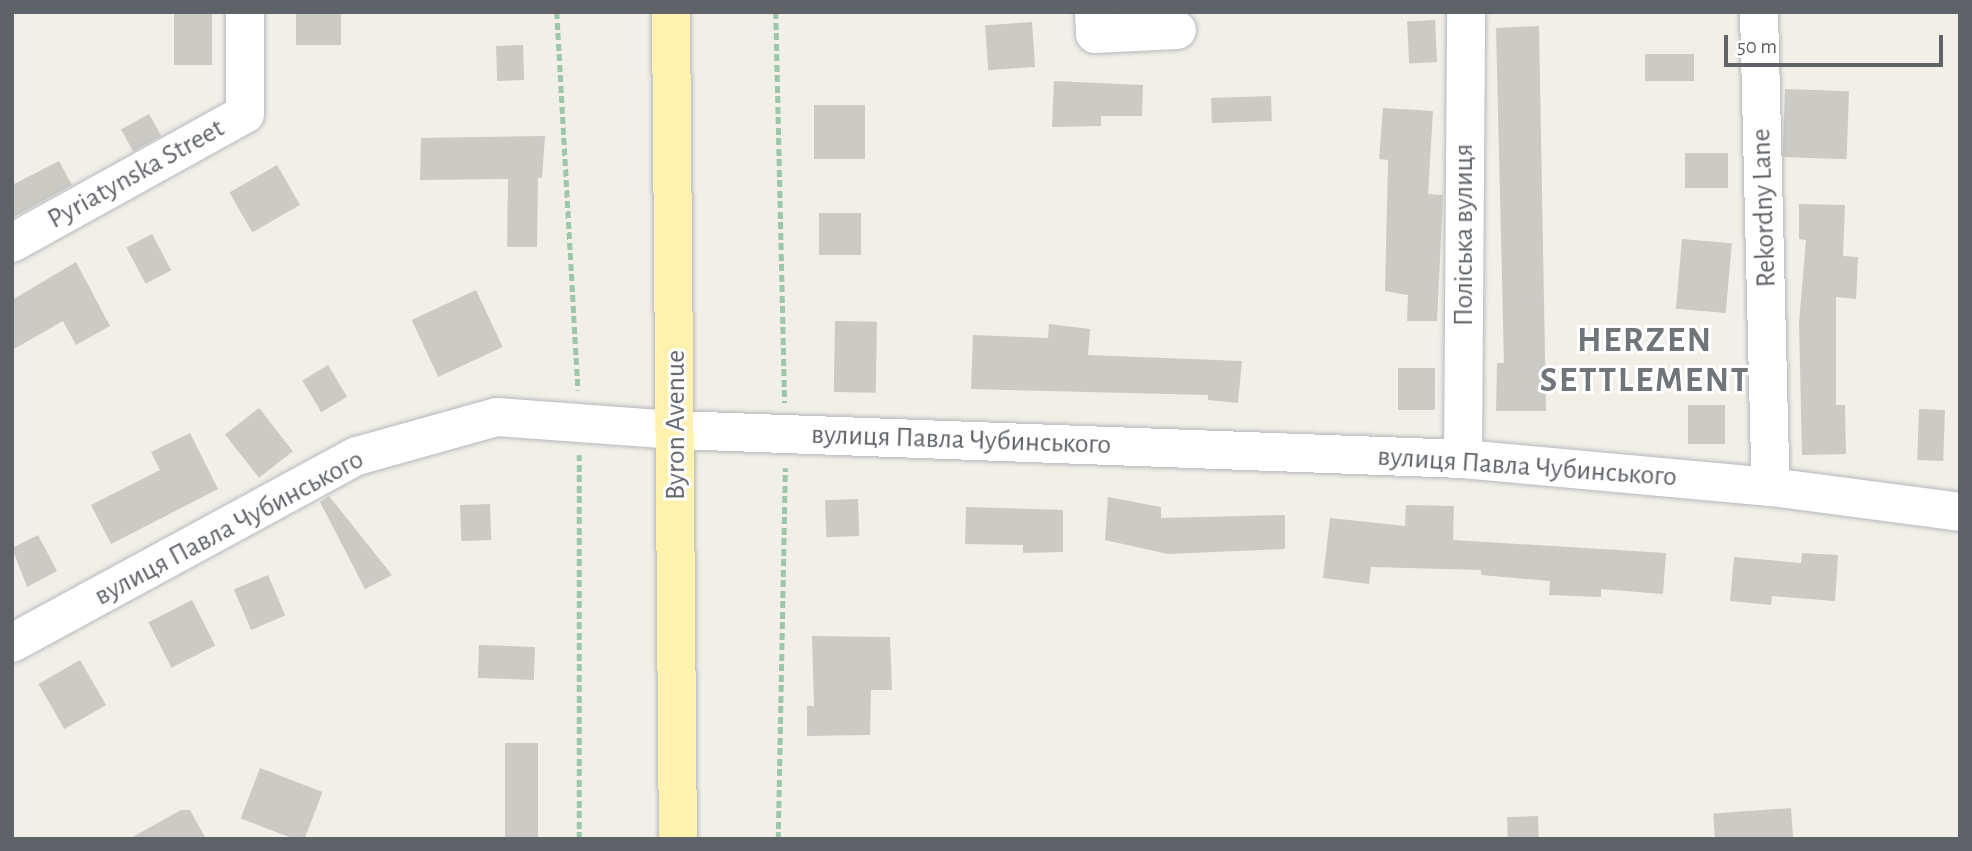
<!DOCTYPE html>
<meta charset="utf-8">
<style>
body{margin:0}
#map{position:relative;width:1972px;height:851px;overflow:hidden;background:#f1efe8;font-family:"Alegreya Sans",sans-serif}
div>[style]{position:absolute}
.building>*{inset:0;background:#cccac5;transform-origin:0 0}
.path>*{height:4.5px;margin-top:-2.25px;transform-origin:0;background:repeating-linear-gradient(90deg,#9cc7a9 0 7px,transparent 0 10.5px)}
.roads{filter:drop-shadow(0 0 2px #b5b8bc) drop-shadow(0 0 2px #b5b8bc)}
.minor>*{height:38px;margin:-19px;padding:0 19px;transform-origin:19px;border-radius:19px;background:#fff}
.major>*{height:38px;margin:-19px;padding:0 19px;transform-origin:19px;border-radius:19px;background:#fff2af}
span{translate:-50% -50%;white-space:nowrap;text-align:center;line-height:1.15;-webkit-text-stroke:6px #fff;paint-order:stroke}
.street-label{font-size:28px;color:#5f6368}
.district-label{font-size:35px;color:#70757a;font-weight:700;letter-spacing:2px}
.frame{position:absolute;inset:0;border:14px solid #5f6368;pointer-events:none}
.scale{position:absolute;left:1724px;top:35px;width:219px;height:32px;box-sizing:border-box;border:4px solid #5f6368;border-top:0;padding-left:9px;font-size:21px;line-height:24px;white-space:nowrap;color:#5f6368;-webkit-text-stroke:5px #fff;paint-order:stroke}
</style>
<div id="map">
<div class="building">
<i style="left:174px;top:12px;width:38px;height:53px"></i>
<i style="left:296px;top:12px;width:45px;height:33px"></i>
<i style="left:1435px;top:20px;width:42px;height:28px;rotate:87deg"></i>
<i style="left:1032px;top:22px;width:45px;height:47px;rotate:86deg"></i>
<i style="clip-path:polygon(1539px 26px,1546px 411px,1496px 411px,1497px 363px,1504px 363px,1496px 28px)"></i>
<i style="left:523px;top:45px;width:35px;height:27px;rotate:88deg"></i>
<i style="left:1645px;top:54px;width:49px;height:27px"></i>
<i style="clip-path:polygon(1054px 81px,1143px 85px,1142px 116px,1101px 116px,1101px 126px,1052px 127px)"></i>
<i style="left:1785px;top:89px;width:64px;height:68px;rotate:2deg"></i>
<i style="left:1271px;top:96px;width:25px;height:60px;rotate:88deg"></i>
<i style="left:814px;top:105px;width:51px;height:54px"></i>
<i style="clip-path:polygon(1383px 108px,1433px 111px,1428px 194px,1443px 195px,1437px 321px,1407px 321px,1408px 295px,1385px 291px,1388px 160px,1379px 159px)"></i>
<i style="left:149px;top:114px;width:25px;height:32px;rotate:61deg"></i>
<i style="clip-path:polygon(545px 136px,542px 178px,538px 178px,537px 247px,507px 247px,508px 179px,420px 180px,421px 138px)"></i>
<i style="left:1685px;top:153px;width:43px;height:35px"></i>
<i style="clip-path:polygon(59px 161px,72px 185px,12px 218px,12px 185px)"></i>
<i style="left:277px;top:165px;width:46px;height:55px;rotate:60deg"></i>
<i style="clip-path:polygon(1799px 204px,1845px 205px,1843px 256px,1858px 257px,1856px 299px,1836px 297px,1836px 405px,1845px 405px,1846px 454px,1802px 455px,1799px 323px,1806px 240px,1799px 239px)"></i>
<i style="left:819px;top:213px;width:42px;height:42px"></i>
<i style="left:152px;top:234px;width:41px;height:29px;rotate:62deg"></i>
<i style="left:1682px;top:239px;width:50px;height:70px;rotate:5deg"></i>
<i style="clip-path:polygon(76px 262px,110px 326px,76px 345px,63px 321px,12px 350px,12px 300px)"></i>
<i style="left:476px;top:290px;width:63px;height:71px;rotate:65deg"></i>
<i style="left:835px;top:321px;width:42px;height:71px;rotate:1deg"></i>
<i style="clip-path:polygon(1049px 324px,1090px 329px,1088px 355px,1242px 361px,1238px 403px,1208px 400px,1208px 395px,971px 389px,973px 335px,1048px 338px)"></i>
<i style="left:328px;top:365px;width:37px;height:30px;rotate:59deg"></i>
<i style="left:1398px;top:368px;width:37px;height:42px"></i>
<i style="left:1688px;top:405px;width:37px;height:39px"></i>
<i style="left:259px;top:408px;width:55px;height:43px;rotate:52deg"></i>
<i style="left:1919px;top:409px;width:26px;height:51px;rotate:2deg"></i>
<i style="clip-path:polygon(190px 433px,218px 489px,111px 544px,91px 505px,160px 470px,151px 452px)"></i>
<i style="clip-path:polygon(329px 496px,392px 575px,365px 589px,320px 502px)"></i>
<i style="clip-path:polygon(1108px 497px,1161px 507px,1161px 518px,1285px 515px,1285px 549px,1168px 554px,1105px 540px)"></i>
<i style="left:858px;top:499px;width:37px;height:33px;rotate:88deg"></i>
<i style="left:490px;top:504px;width:36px;height:30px;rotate:88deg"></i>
<i style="clip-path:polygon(1406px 505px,1454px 506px,1453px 540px,1666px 553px,1663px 594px,1601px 589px,1601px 597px,1549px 595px,1550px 581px,1481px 575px,1481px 570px,1371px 567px,1369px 584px,1323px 578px,1330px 518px,1405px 526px)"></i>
<i style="clip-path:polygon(966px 507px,1063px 510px,1063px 552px,1023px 553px,1023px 545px,965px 544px)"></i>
<i style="clip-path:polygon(38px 535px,57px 571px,27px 587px,12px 548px)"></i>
<i style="clip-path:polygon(1802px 553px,1838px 555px,1835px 601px,1772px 596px,1771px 605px,1730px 601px,1734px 557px,1801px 563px)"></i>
<i style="left:268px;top:575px;width:44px;height:37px;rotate:67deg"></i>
<i style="left:192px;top:600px;width:51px;height:49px;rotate:63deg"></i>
<i style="clip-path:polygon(812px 636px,890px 637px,892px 690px,871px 690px,870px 735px,807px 736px,807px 706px,814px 706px)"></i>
<i style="left:479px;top:645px;width:56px;height:33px;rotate:2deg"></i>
<i style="left:80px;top:660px;width:52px;height:48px;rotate:60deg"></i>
<i style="left:505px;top:743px;width:33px;height:96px"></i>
<i style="left:260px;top:768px;width:67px;height:54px;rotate:21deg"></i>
<i style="left:1791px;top:808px;width:31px;height:78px;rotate:86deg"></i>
<i style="clip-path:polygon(181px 810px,190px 810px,206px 839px,129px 839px)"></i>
<i style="left:1538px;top:816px;width:23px;height:31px;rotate:88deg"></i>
</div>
<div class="path">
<i style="left:557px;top:12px;width:379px;rotate:86.8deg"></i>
<i style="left:776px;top:12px;width:391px;rotate:88.7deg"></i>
<i style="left:579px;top:839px;width:384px;rotate:-90deg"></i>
<i style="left:778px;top:839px;width:371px;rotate:-88.9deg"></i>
</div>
<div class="roads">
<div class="minor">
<i style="left:1094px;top:12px;width:22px;rotate:87deg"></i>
<i style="left:1095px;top:34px;width:82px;rotate:-2.8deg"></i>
<i style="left:1759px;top:12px;width:475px;rotate:88.6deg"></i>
<i style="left:12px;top:243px;width:266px;rotate:-29deg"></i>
<i style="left:245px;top:114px;width:102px;rotate:-90deg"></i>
<i style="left:1463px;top:459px;width:447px;rotate:-89.6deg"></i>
<i style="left:12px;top:643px;width:392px;rotate:-28.5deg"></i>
<i style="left:357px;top:456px;width:145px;rotate:-15.6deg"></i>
<i style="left:497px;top:417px;width:179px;rotate:4.2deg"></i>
<i style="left:676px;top:430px;width:788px;rotate:2.11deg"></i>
<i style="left:1463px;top:459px;width:309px;rotate:5.2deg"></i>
<i style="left:1771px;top:487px;width:191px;rotate:7.5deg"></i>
</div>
<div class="major">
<i style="left:671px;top:12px;width:827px;rotate:89.52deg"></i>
</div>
</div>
<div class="street-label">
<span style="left:136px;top:174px;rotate:-29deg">Pyriatynska Street</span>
<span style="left:1764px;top:208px;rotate:-92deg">Rekordny Lane</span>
<span style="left:1464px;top:235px;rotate:-90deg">Поліська вулиця</span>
<span style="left:676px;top:425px;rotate:-90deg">Byron Avenue</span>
<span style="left:961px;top:440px;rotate:2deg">вулиця Павла Чубинського</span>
<span style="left:1527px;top:467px;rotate:4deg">вулиця Павла Чубинського</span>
<span style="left:229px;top:528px;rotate:-28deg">вулиця Павла Чубинського</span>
</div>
<div class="district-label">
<span style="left:1645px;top:361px">HERZEN<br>SETTLEMENT</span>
</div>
<div class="frame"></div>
<div class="scale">50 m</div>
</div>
